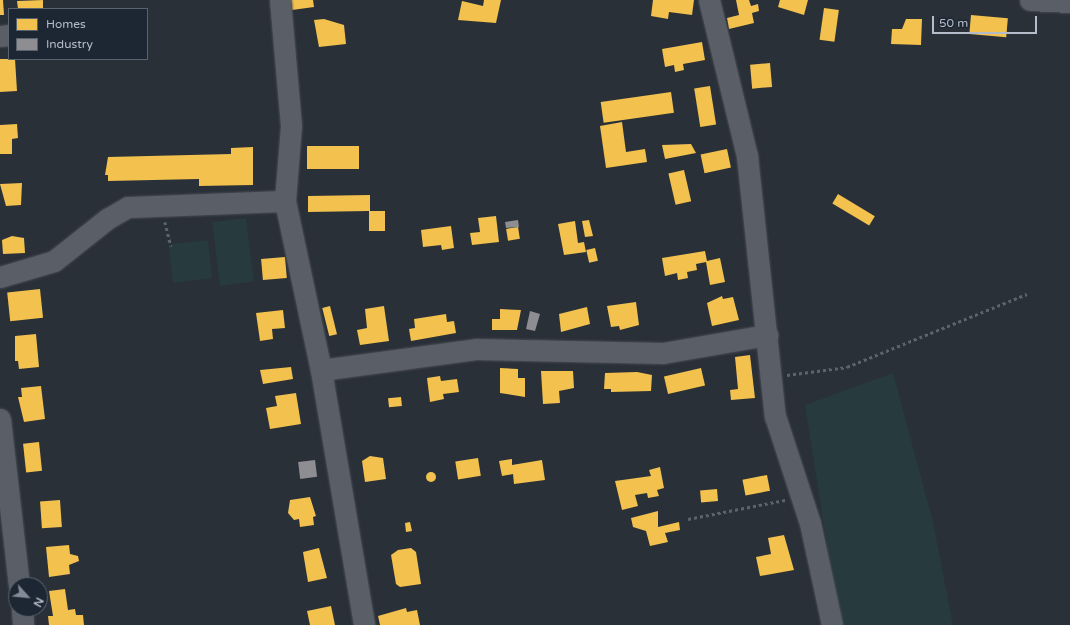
<!DOCTYPE html>
<style>
body{margin:0}
#map{position:relative;width:1070px;height:625px;overflow:hidden;background:#2a3038;font-family:"Varela Round",sans-serif}
div>[style]{position:absolute}
.green>*{inset:0;background:#273a3e;transform-origin:0 0}
.homes>*{inset:0;background:#f2c14e;transform-origin:0 0}
.round{border-radius:50%}
.industry>*{inset:0;background:#8d8d92;transform-origin:0 0}
.path>*{height:2.5px;margin-top:-1.25px;transform-origin:0;background:repeating-linear-gradient(90deg,#5d636a 0 3px,transparent 0 6px)}
.roads{filter:drop-shadow(0 0 1px #484c53) drop-shadow(0 0 1px #484c53)}
.minor>*{height:21px;margin:-10.5px;padding:0 10.5px;transform-origin:10.5px;border-radius:10.5px;background:#5a5e66}
span{translate:-50% -50%;white-space:nowrap;text-align:center;line-height:1.15;-webkit-text-stroke:4px #1d2633;paint-order:stroke}
.legend{position:absolute;left:8px;top:8px;width:140px;height:52px;box-sizing:border-box;background:#1d2633;border:1px solid #59626f;margin:0;padding:5px 7px;list-style:none;font-size:12px;color:#b4bcc9}
.legend li{display:flex;align-items:center;gap:8px;height:20px}
.legend b{width:20px;border:1px solid #59626f}
.north{position:absolute;left:8px;top:577px;width:40px;height:40px;box-sizing:border-box;background:#1d2633;border:1px solid #59626f;border-radius:50%;rotate:117deg;font-size:11px;font-weight:700;line-height:16px;text-align:center;color:#b4bcc9}
.north::after{content:'';display:block;margin:auto;width:14px;height:18px;background:#848b96;clip-path:polygon(50% 0,100% 100%,50% 72%,0 100%)}
.scale{position:absolute;left:932px;top:16px;width:105px;height:18px;box-sizing:border-box;border:2px solid #b4bcc9;border-top:0;padding-left:5px;font-size:12px;line-height:14px;white-space:nowrap;color:#b4bcc9;-webkit-text-stroke:3px #1d2633;paint-order:stroke}
</style>
<div id="map">
<div class="green">
<i style="left:246px;top:218px;width:64px;height:34px;rotate:83deg"></i>
<i style="clip-path:polygon(208px 240px,212px 278px,173px 283px,169px 248px,173px 244px)"></i>
<i style="clip-path:polygon(893px 373px,933px 522px,953px 625px,840px 625px,805px 405px)"></i>
</div>
<div class="homes">
<i style="clip-path:polygon(0 0,3px 0,4px 15px,0 15px)"></i>
<i style="clip-path:polygon(43px 0,43px 9px,18px 9px,17px 1px)"></i>
<i style="clip-path:polygon(291px 0,313px 0,314px 7px,292px 10px)"></i>
<i style="clip-path:polygon(484px 0,501px 0,496px 23px,458px 20px,462px 1px,483px 6px)"></i>
<i style="clip-path:polygon(653px 0,694px 0,692px 15px,669px 12px,668px 19px,651px 16px)"></i>
<i style="clip-path:polygon(736px 0,749px 0,751px 6px,758px 4px,759px 11px,752px 13px,754px 23px,729px 29px,727px 18px,739px 15px)"></i>
<i style="clip-path:polygon(780px 0,808px 0,804px 15px,778px 7px)"></i>
<i style="left:824px;top:8px;width:15px;height:32px;rotate:8deg"></i>
<i style="left:971px;top:15px;width:37px;height:19px;rotate:5deg"></i>
<i style="clip-path:polygon(324px 19px,344px 25px,346px 44px,319px 47px,314px 20px)"></i>
<i style="clip-path:polygon(906px 19px,922px 19px,921px 45px,891px 44px,892px 29px,902px 29px)"></i>
<i style="clip-path:polygon(702px 42px,705px 60px,683px 64px,684px 70px,675px 72px,674px 65px,665px 67px,662px 49px)"></i>
<i style="clip-path:polygon(0 59px,15px 59px,17px 91px,0 92px)"></i>
<i style="left:770px;top:63px;width:24px;height:20px;rotate:85deg"></i>
<i style="left:710px;top:86px;width:39px;height:16px;rotate:81deg"></i>
<i style="left:671px;top:92px;width:21px;height:71px;rotate:82deg"></i>
<i style="clip-path:polygon(622px 122px,626px 152px,645px 149px,647px 162px,606px 168px,600px 126px)"></i>
<i style="clip-path:polygon(17px 124px,18px 138px,12px 139px,12px 154px,0 154px,0 125px)"></i>
<i style="clip-path:polygon(691px 144px,696px 153px,665px 159px,662px 145px)"></i>
<i style="left:307px;top:146px;width:52px;height:23px"></i>
<i style="clip-path:polygon(253px 147px,253px 185px,199px 186px,199px 179px,108px 181px,108px 175px,105px 175px,108px 157px,231px 154px,231px 148px)"></i>
<i style="left:727px;top:149px;width:19px;height:27px;rotate:78deg"></i>
<i style="left:684px;top:170px;width:32px;height:16px;rotate:77deg"></i>
<i style="clip-path:polygon(22px 183px,21px 205px,6px 206px,0 184px)"></i>
<i style="left:838px;top:194px;width:43px;height:11px;rotate:31deg"></i>
<i style="clip-path:polygon(370px 195px,370px 211px,385px 211px,385px 231px,369px 231px,369px 211px,308px 212px,308px 196px)"></i>
<i style="clip-path:polygon(496px 216px,499px 242px,472px 245px,470px 233px,480px 232px,478px 218px)"></i>
<i style="clip-path:polygon(589px 220px,593px 236px,585px 237px,582px 221px)"></i>
<i style="clip-path:polygon(575px 221px,578px 243px,584px 242px,586px 252px,564px 255px,558px 224px)"></i>
<i style="clip-path:polygon(451px 226px,454px 248px,442px 250px,441px 245px,423px 247px,421px 230px)"></i>
<i style="left:518px;top:227px;width:12px;height:12px;rotate:81deg"></i>
<i style="clip-path:polygon(12px 236px,24px 238px,25px 253px,3px 254px,2px 240px)"></i>
<i style="left:595px;top:248px;width:13px;height:9px;rotate:77deg"></i>
<i style="clip-path:polygon(705px 251px,707px 261px,720px 258px,725px 282px,710px 285px,706px 262px,696px 264px,697px 270px,687px 272px,688px 278px,678px 280px,677px 273px,665px 276px,662px 258px)"></i>
<i style="left:285px;top:257px;width:21px;height:24px;rotate:85deg"></i>
<i style="left:40px;top:289px;width:29px;height:33px;rotate:84deg"></i>
<i style="clip-path:polygon(722px 296px,723px 299px,733px 297px,739px 320px,712px 326px,707px 303px)"></i>
<i style="clip-path:polygon(636px 302px,639px 325px,620px 330px,619px 326px,611px 327px,607px 306px)"></i>
<i style="left:330px;top:306px;width:29px;height:8px;rotate:76deg"></i>
<i style="clip-path:polygon(384px 306px,389px 341px,360px 345px,357px 330px,367px 328px,365px 309px)"></i>
<i style="clip-path:polygon(587px 307px,590px 324px,561px 332px,559px 314px)"></i>
<i style="clip-path:polygon(500px 309px,521px 310px,517px 330px,492px 330px,492px 319px,500px 319px)"></i>
<i style="clip-path:polygon(283px 310px,285px 328px,272px 329px,273px 339px,260px 341px,256px 313px)"></i>
<i style="clip-path:polygon(446px 314px,447px 322px,454px 321px,456px 333px,411px 341px,409px 329px,415px 328px,414px 319px)"></i>
<i style="clip-path:polygon(36px 334px,39px 367px,19px 369px,18px 361px,15px 361px,15px 336px)"></i>
<i style="clip-path:polygon(750px 355px,755px 398px,731px 400px,730px 390px,738px 389px,735px 357px)"></i>
<i style="clip-path:polygon(291px 367px,293px 379px,263px 384px,260px 370px)"></i>
<i style="clip-path:polygon(500px 368px,518px 369px,518px 378px,525px 378px,525px 397px,500px 393px)"></i>
<i style="left:701px;top:368px;width:18px;height:38px;rotate:77deg"></i>
<i style="clip-path:polygon(541px 371px,573px 371px,574px 388px,559px 391px,560px 403px,543px 404px)"></i>
<i style="clip-path:polygon(637px 372px,652px 375px,651px 391px,611px 392px,611px 389px,604px 389px,605px 373px)"></i>
<i style="clip-path:polygon(440px 376px,441px 381px,457px 379px,459px 392px,443px 394px,444px 399px,430px 402px,427px 378px)"></i>
<i style="clip-path:polygon(41px 386px,45px 419px,24px 422px,18px 397px,22px 397px,21px 388px)"></i>
<i style="clip-path:polygon(296px 393px,301px 424px,270px 429px,266px 408px,277px 406px,275px 396px)"></i>
<i style="left:401px;top:397px;width:9px;height:13px;rotate:84deg"></i>
<i style="left:39px;top:442px;width:29px;height:16px;rotate:84deg"></i>
<i style="clip-path:polygon(370px 456px,383px 458px,386px 479px,365px 482px,362px 461px)"></i>
<i style="left:478px;top:458px;width:18px;height:23px;rotate:81deg"></i>
<i style="clip-path:polygon(512px 459px,512px 465px,542px 460px,545px 480px,514px 484px,513px 474px,502px 476px,499px 461px)"></i>
<i style="clip-path:polygon(660px 467px,664px 488px,657px 490px,659px 496px,648px 498px,647px 493px,635px 495px,638px 506px,622px 510px,615px 481px,651px 476px,649px 470px)"></i>
<i class="round" style="left:426px;top:472px;width:10px;height:10px"></i>
<i style="left:767px;top:475px;width:16px;height:25px;rotate:79deg"></i>
<i style="left:717px;top:489px;width:12px;height:17px;rotate:85deg"></i>
<i style="clip-path:polygon(310px 497px,316px 516px,313px 517px,314px 525px,300px 527px,299px 519px,294px 520px,288px 513px,290px 500px)"></i>
<i style="left:60px;top:500px;width:27px;height:20px;rotate:86deg"></i>
<i style="clip-path:polygon(658px 511px,658px 527px,679px 522px,680px 530px,665px 533px,668px 542px,650px 546px,646px 531px,633px 527px,631px 518px)"></i>
<i style="clip-path:polygon(410px 522px,412px 531px,406px 532px,405px 523px)"></i>
<i style="clip-path:polygon(784px 535px,794px 570px,760px 576px,756px 557px,771px 554px,768px 538px)"></i>
<i style="clip-path:polygon(69px 545px,70px 554px,78px 556px,79px 561px,69px 565px,70px 574px,49px 577px,46px 547px)"></i>
<i style="clip-path:polygon(319px 548px,327px 578px,308px 582px,303px 552px)"></i>
<i style="clip-path:polygon(411px 548px,416px 552px,421px 584px,400px 587px,396px 584px,391px 555px,398px 550px)"></i>
<i style="clip-path:polygon(65px 589px,68px 610px,75px 609px,76px 615px,83px 615px,84px 625px,49px 625px,48px 616px,53px 616px,49px 591px)"></i>
<i style="clip-path:polygon(331px 606px,335px 625px,310px 625px,307px 611px)"></i>
<i style="clip-path:polygon(406px 608px,407px 612px,417px 610px,420px 625px,380px 625px,378px 616px)"></i>
</div>
<div class="industry">
<i style="clip-path:polygon(518px 220px,519px 227px,506px 228px,505px 222px)"></i>
<i style="clip-path:polygon(530px 311px,540px 314px,535px 331px,526px 329px)"></i>
<i style="left:315px;top:460px;width:17px;height:17px;rotate:83deg"></i>
</div>
<div class="path">
<i style="left:165px;top:222px;width:25px;rotate:76deg"></i>
<i style="left:787px;top:375px;width:61px;rotate:-7.6deg"></i>
<i style="left:847px;top:367px;width:194px;rotate:-22.1deg"></i>
<i style="left:688px;top:519px;width:99px;rotate:-11.1deg"></i>
</div>
<div class="roads">
<div class="minor">
<i style="left:280px;top:0;width:126px;rotate:85deg"></i>
<i style="left:291px;top:126px;width:75px;rotate:94.6deg"></i>
<i style="left:709px;top:0;width:161px;rotate:76.3deg"></i>
<i style="left:747px;top:156px;width:262px;rotate:83.9deg"></i>
<i style="left:775px;top:416px;width:113px;rotate:71.9deg"></i>
<i style="left:810px;top:523px;width:104px;rotate:77.8deg"></i>
<i style="left:1030px;top:0;width:40px;rotate:2.9deg"></i>
<i style="left:0;top:36px;width:9px;rotate:-6deg"></i>
<i style="left:0;top:277px;width:56px;rotate:-16.5deg"></i>
<i style="left:54px;top:261px;width:68px;rotate:-38.4deg"></i>
<i style="left:107px;top:219px;width:24px;rotate:-30deg"></i>
<i style="left:128px;top:207px;width:157px;rotate:-2.2deg"></i>
<i style="left:285px;top:201px;width:173px;rotate:78deg"></i>
<i style="left:321px;top:370px;width:259px;rotate:80.4deg"></i>
<i style="left:321px;top:370px;width:156px;rotate:-7.7deg"></i>
<i style="left:476px;top:349px;width:187px;rotate:1.2deg"></i>
<i style="left:663px;top:353px;width:106px;rotate:-9.8deg"></i>
<i style="left:0;top:419px;width:167px;rotate:83.5deg"></i>
<i style="left:22px;top:609px;width:16px;rotate:86deg"></i>
</div>
</div>
<ul class="legend">
<li><b style="height:11px;background:#f2c14e"></b>Homes</li>
<li><b style="height:11px;background:#8d8d92"></b>Industry</li>
</ul>
<div class="north">N</div>
<div class="scale">50 m</div>
</div>
